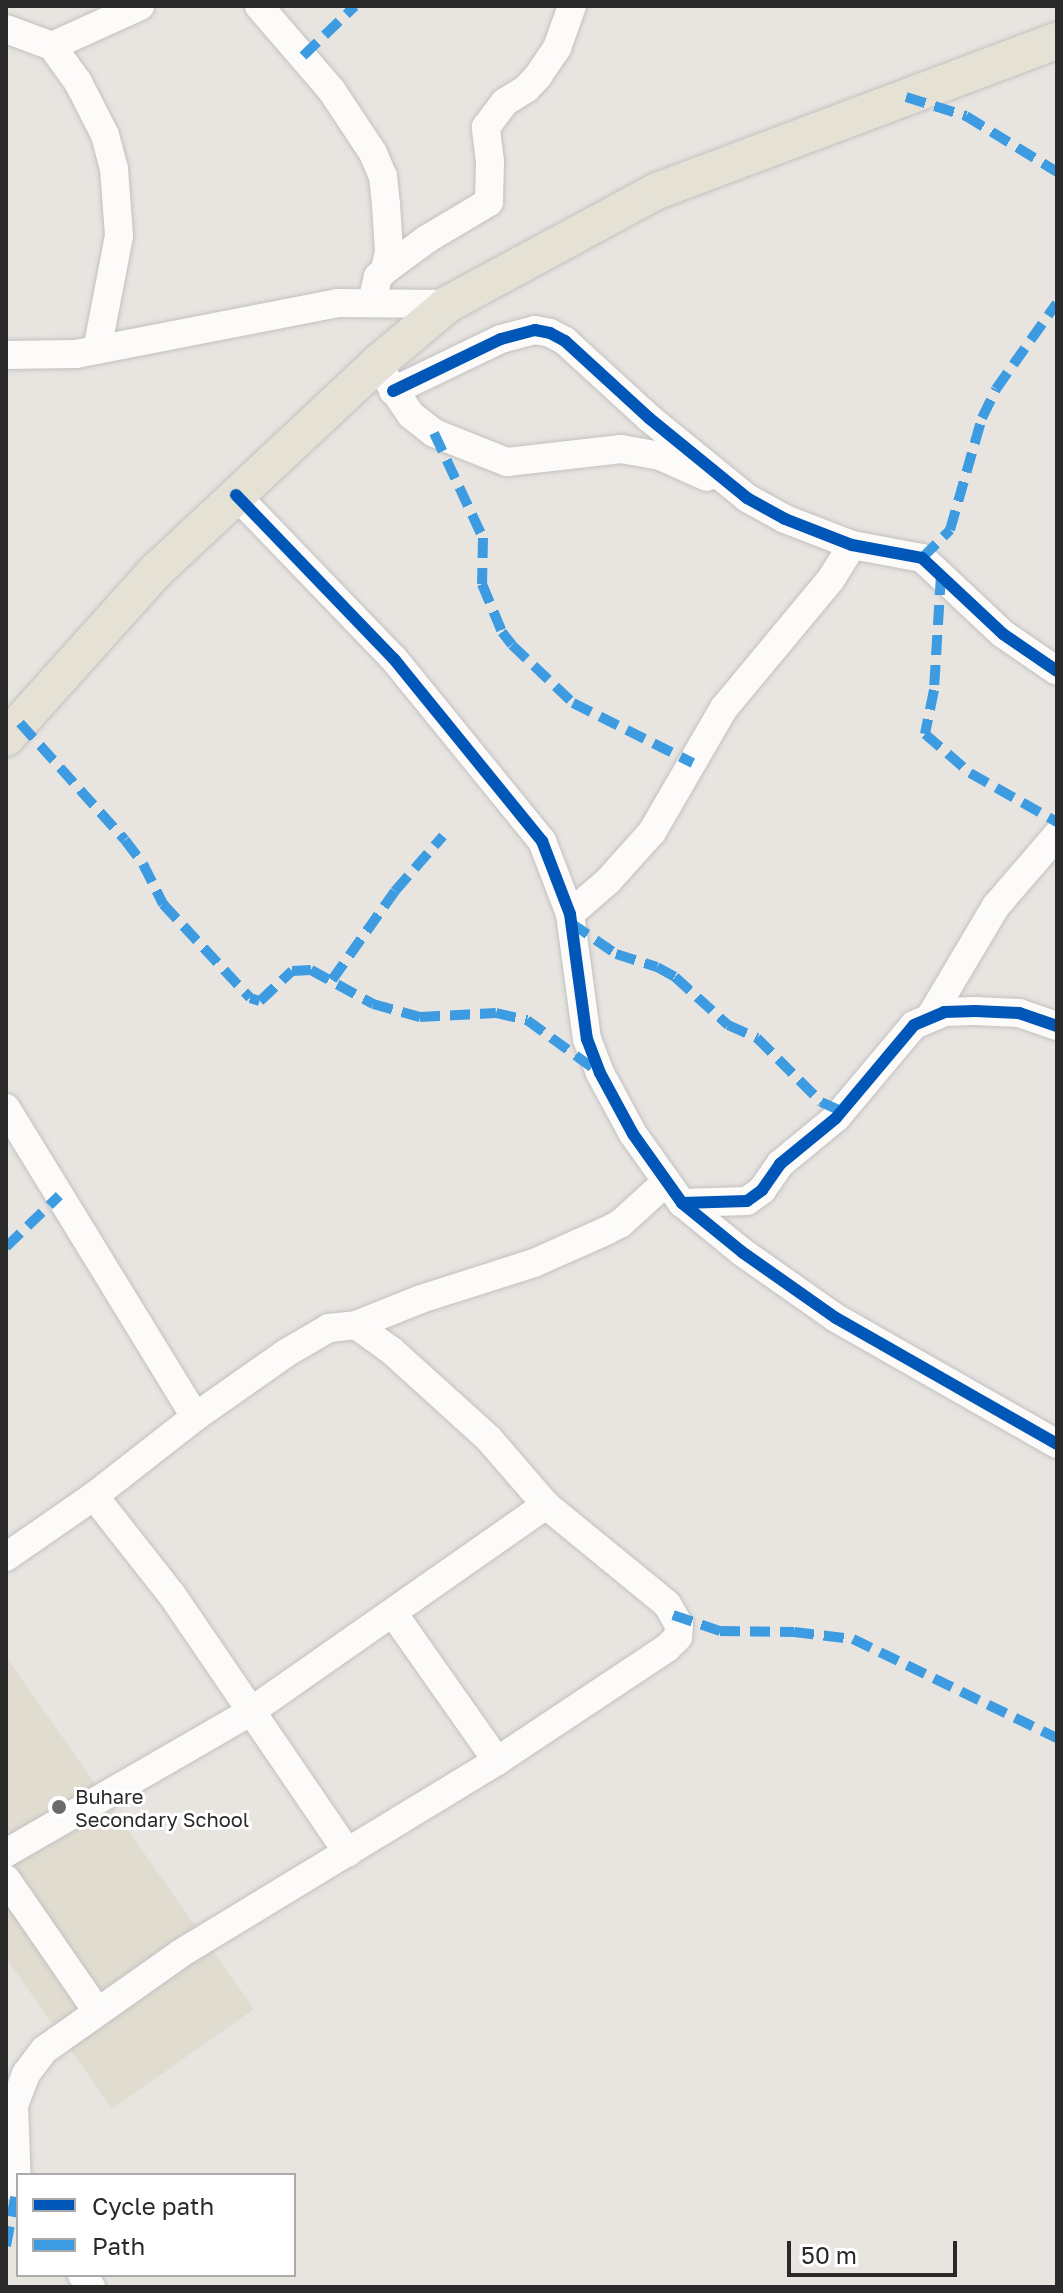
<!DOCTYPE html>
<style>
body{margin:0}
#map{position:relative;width:1063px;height:2293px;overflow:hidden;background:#e8e5e1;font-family:"Golos Text",sans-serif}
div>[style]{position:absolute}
.education>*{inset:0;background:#e1dcd0}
.roads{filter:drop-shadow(0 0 2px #c2c1c0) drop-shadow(0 0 2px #c2c1c0)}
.minor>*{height:28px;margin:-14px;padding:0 14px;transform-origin:14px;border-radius:14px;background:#fcfbfa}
.major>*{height:36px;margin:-18px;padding:0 18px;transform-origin:18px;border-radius:18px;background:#e5e1d5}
.quiet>*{height:10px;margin-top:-5px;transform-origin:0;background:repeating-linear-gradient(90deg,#3d9ce1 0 20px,transparent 0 30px)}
.cycleway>*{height:12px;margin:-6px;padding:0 6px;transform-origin:6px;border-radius:6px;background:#0057b8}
.dots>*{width:22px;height:22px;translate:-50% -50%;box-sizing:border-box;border:4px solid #fff;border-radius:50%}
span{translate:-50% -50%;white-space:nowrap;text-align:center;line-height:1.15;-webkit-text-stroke:6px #fff;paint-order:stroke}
.poi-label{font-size:20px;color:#2a2a2a}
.left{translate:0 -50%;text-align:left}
.frame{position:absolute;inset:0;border:8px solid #2a2a2a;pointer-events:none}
.legend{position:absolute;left:16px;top:2173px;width:280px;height:104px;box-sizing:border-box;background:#fff;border:2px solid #aaa;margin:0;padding:10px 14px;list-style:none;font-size:24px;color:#2a2a2a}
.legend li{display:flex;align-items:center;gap:16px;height:40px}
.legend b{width:40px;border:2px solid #aaa}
.scale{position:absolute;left:787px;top:2241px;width:170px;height:36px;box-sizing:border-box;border:4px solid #2a2a2a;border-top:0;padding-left:10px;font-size:24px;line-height:28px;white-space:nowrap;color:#2a2a2a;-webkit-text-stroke:6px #fff;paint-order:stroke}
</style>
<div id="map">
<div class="education">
<i style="clip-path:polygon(6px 1657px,254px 2009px,112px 2109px,6px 1958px)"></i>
</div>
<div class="roads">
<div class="minor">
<i style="left:259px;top:6px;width:112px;rotate:49.3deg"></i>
<i style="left:332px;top:91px;width:74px;rotate:56.5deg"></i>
<i style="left:373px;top:153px;width:25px;rotate:67deg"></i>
<i style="left:383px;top:176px;width:29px;rotate:84deg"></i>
<i style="left:386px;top:205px;width:47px;rotate:86.3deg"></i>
<i style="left:389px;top:252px;width:18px;rotate:103deg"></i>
<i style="left:6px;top:29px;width:49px;rotate:20.3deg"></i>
<i style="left:52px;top:46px;width:44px;rotate:54.2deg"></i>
<i style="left:78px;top:82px;width:59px;rotate:63deg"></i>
<i style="left:105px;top:135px;width:35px;rotate:75deg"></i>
<i style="left:114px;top:169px;width:67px;rotate:85.7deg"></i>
<i style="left:119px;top:236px;width:116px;rotate:100.9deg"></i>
<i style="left:52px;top:46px;width:97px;rotate:-24.4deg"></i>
<i style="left:372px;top:302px;width:26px;rotate:-77deg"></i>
<i style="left:378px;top:277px;width:10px;rotate:-45deg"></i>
<i style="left:385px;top:270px;width:52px;rotate:-36.4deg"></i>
<i style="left:427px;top:239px;width:72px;rotate:-30.8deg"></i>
<i style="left:489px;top:202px;width:40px;rotate:-88.6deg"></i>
<i style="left:490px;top:162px;width:35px;rotate:-97deg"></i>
<i style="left:486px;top:127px;width:31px;rotate:-53deg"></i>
<i style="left:505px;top:102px;width:25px;rotate:-32deg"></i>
<i style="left:526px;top:89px;width:18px;rotate:-47deg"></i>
<i style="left:538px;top:76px;width:34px;rotate:-56deg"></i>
<i style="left:557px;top:48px;width:45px;rotate:-70.3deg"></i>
<i style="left:6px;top:355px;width:70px;rotate:-0.8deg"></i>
<i style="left:76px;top:354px;width:267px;rotate:-11deg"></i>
<i style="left:338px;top:303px;width:110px;rotate:0.5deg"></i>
<i style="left:384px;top:375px;width:48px;rotate:56deg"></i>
<i style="left:411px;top:415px;width:29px;rotate:38deg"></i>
<i style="left:434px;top:433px;width:79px;rotate:21.7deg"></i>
<i style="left:507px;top:462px;width:115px;rotate:-6.5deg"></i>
<i style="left:621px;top:449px;width:40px;rotate:10deg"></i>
<i style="left:660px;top:456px;width:51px;rotate:24.1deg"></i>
<i style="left:393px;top:391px;width:120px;rotate:-25.7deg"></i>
<i style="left:501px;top:339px;width:35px;rotate:-15deg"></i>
<i style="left:535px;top:330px;width:15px;rotate:11deg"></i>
<i style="left:550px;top:333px;width:17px;rotate:28deg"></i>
<i style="left:565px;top:341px;width:114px;rotate:42.5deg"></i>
<i style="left:649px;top:418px;width:127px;rotate:39.2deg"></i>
<i style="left:747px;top:498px;width:43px;rotate:28.9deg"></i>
<i style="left:785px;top:519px;width:72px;rotate:21.2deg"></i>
<i style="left:852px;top:545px;width:71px;rotate:10.5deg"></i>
<i style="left:922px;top:558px;width:111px;rotate:43.2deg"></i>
<i style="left:1003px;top:634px;width:65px;rotate:34.4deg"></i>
<i style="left:236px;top:495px;width:228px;rotate:46.1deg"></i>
<i style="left:394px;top:659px;width:235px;rotate:50.9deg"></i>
<i style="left:542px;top:841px;width:78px;rotate:69deg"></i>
<i style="left:570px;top:914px;width:126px;rotate:82.3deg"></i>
<i style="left:587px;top:1039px;width:36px;rotate:69deg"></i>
<i style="left:600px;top:1073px;width:69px;rotate:61.6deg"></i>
<i style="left:633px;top:1134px;width:85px;rotate:54.6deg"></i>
<i style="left:682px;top:1203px;width:77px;rotate:39.2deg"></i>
<i style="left:742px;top:1252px;width:115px;rotate:35.1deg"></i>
<i style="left:836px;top:1318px;width:254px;rotate:29.7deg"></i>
<i style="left:570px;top:914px;width:50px;rotate:-41deg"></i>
<i style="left:608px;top:881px;width:66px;rotate:-48.1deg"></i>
<i style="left:652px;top:832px;width:143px;rotate:-59.9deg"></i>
<i style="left:724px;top:708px;width:168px;rotate:-50.3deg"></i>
<i style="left:831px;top:579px;width:40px;rotate:-58deg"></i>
<i style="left:930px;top:1017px;width:129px;rotate:-59.3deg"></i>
<i style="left:996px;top:906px;width:94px;rotate:-49.3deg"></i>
<i style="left:6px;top:1108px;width:362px;rotate:58.5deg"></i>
<i style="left:682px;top:1203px;width:65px;rotate:-1.8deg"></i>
<i style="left:747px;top:1201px;width:19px;rotate:-36deg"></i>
<i style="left:762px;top:1190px;width:32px;rotate:-55deg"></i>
<i style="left:780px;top:1164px;width:72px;rotate:-39.4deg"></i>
<i style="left:836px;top:1118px;width:121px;rotate:-50deg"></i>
<i style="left:914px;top:1025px;width:33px;rotate:-23deg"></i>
<i style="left:944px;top:1012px;width:31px;rotate:-2deg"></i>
<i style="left:975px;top:1011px;width:44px;rotate:2.6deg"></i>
<i style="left:1019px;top:1013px;width:40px;rotate:18.9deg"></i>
<i style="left:356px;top:1325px;width:70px;rotate:-21.8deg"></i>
<i style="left:421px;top:1299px;width:119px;rotate:-17.7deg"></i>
<i style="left:534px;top:1263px;width:79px;rotate:-24deg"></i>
<i style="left:606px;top:1231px;width:17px;rotate:-28deg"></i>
<i style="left:621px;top:1223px;width:59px;rotate:-42.3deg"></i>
<i style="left:94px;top:1496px;width:126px;rotate:51.8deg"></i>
<i style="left:172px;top:1595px;width:312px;rotate:55.7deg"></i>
<i style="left:6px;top:1557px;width:107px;rotate:-34.7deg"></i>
<i style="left:94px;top:1496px;width:128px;rotate:-38deg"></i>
<i style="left:195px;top:1417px;width:111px;rotate:-35.1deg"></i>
<i style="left:286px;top:1353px;width:50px;rotate:-30.2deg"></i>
<i style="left:329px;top:1328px;width:27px;rotate:-6deg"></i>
<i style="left:356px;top:1325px;width:44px;rotate:35.8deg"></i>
<i style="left:392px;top:1351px;width:131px;rotate:42.2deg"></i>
<i style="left:489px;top:1439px;width:87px;rotate:49.2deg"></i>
<i style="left:546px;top:1505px;width:156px;rotate:39.3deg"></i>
<i style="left:667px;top:1604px;width:24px;rotate:60deg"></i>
<i style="left:679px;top:1625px;width:12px;rotate:95deg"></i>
<i style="left:678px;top:1637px;width:16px;rotate:135deg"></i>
<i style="left:667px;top:1648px;width:204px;rotate:146.4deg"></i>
<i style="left:497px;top:1761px;width:371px;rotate:148.7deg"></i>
<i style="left:180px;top:1954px;width:166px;rotate:144.8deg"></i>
<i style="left:44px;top:2050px;width:30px;rotate:127deg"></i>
<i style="left:26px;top:2074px;width:33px;rotate:111deg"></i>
<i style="left:14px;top:2105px;width:83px;rotate:87.9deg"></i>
<i style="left:393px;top:1613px;width:181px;rotate:54.9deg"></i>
<i style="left:6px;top:1853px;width:282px;rotate:-30deg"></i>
<i style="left:250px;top:1712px;width:361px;rotate:-35deg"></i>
<i style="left:6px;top:1879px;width:160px;rotate:55.4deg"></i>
<i style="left:82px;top:2275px;width:15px;rotate:53deg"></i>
</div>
<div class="major">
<i style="left:6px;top:738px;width:226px;rotate:-48.1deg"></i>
<i style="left:157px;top:570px;width:303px;rotate:-43.1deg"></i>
<i style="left:378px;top:363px;width:92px;rotate:-40.1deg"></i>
<i style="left:448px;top:304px;width:238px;rotate:-28.4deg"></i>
<i style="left:657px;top:191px;width:427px;rotate:-20.6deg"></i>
</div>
</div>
<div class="quiet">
<i style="left:303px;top:56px;width:72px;rotate:-43.9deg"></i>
<i style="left:906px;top:97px;width:63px;rotate:17.6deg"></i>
<i style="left:966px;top:116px;width:107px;rotate:31.6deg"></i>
<i style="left:434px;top:433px;width:116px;rotate:65deg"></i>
<i style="left:483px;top:538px;width:46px;rotate:91.2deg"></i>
<i style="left:482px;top:584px;width:52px;rotate:67.4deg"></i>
<i style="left:502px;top:632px;width:16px;rotate:52deg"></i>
<i style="left:512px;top:645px;width:84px;rotate:43.6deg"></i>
<i style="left:573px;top:703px;width:134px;rotate:26.6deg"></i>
<i style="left:922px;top:558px;width:40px;rotate:-45deg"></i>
<i style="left:950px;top:530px;width:116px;rotate:-74.1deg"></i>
<i style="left:982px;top:418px;width:32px;rotate:-64deg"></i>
<i style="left:996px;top:389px;width:105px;rotate:-54.7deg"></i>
<i style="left:941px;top:575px;width:115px;rotate:93.5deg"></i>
<i style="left:934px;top:690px;width:45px;rotate:101.6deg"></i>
<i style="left:925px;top:734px;width:60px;rotate:40.9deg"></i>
<i style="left:970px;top:773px;width:100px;rotate:29.4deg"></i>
<i style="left:20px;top:723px;width:157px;rotate:48.1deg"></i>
<i style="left:125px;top:840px;width:30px;rotate:53deg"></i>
<i style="left:143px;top:864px;width:45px;rotate:63.4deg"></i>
<i style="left:163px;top:904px;width:128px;rotate:47.2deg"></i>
<i style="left:250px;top:998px;width:10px;rotate:17deg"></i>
<i style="left:260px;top:1001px;width:44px;rotate:-43.2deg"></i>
<i style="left:292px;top:971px;width:19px;rotate:-3deg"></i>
<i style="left:311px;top:970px;width:71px;rotate:28.7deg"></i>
<i style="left:373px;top:1004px;width:49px;rotate:15.5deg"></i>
<i style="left:420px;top:1017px;width:76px;rotate:-3deg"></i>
<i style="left:496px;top:1013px;width:32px;rotate:13deg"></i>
<i style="left:527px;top:1020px;width:87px;rotate:36.1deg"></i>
<i style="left:571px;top:923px;width:55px;rotate:34.6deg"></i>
<i style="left:616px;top:954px;width:43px;rotate:17.6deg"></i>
<i style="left:657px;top:967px;width:21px;rotate:29deg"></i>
<i style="left:675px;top:977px;width:72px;rotate:42.2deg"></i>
<i style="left:728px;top:1025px;width:32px;rotate:24deg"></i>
<i style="left:757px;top:1038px;width:91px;rotate:45deg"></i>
<i style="left:821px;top:1102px;width:22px;rotate:24deg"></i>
<i style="left:332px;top:980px;width:109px;rotate:-54.7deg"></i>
<i style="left:395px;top:891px;width:73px;rotate:-48.9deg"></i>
<i style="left:6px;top:1247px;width:74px;rotate:-43.9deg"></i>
<i style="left:673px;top:1615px;width:50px;rotate:18.8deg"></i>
<i style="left:720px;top:1631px;width:74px;rotate:0.8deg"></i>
<i style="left:794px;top:1632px;width:59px;rotate:6.8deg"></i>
<i style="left:853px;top:1639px;width:227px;rotate:25.9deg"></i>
<i style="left:6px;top:2246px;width:59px;rotate:-79.3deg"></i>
</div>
<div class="cycleway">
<i style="left:393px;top:391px;width:120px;rotate:-25.7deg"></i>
<i style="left:501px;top:339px;width:35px;rotate:-15deg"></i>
<i style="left:535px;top:330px;width:15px;rotate:11deg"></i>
<i style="left:550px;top:333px;width:17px;rotate:28deg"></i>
<i style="left:565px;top:341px;width:114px;rotate:42.5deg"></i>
<i style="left:649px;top:418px;width:127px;rotate:39.2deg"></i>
<i style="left:747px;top:498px;width:43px;rotate:28.9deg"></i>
<i style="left:785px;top:519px;width:72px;rotate:21.2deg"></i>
<i style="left:852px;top:545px;width:71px;rotate:10.5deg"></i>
<i style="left:922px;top:558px;width:111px;rotate:43.2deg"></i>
<i style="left:1003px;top:634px;width:65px;rotate:34.4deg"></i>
<i style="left:236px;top:495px;width:228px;rotate:46.1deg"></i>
<i style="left:394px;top:659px;width:235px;rotate:50.9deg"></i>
<i style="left:542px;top:841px;width:78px;rotate:69deg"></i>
<i style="left:570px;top:914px;width:126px;rotate:82.3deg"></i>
<i style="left:587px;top:1039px;width:36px;rotate:69deg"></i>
<i style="left:600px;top:1073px;width:69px;rotate:61.6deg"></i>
<i style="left:633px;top:1134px;width:85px;rotate:54.6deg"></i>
<i style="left:682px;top:1203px;width:77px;rotate:39.2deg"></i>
<i style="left:742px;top:1252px;width:115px;rotate:35.1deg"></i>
<i style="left:836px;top:1318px;width:254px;rotate:29.7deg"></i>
<i style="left:682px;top:1203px;width:65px;rotate:-1.8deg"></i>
<i style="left:747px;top:1201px;width:19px;rotate:-36deg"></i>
<i style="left:762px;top:1190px;width:32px;rotate:-55deg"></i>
<i style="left:780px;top:1164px;width:72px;rotate:-39.4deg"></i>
<i style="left:836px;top:1118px;width:121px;rotate:-50deg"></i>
<i style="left:914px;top:1025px;width:33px;rotate:-23deg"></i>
<i style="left:944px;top:1012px;width:31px;rotate:-2deg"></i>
<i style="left:975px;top:1011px;width:44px;rotate:2.6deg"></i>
<i style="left:1019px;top:1013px;width:40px;rotate:18.9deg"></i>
</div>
<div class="dots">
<i style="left:59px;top:1807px;background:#6c6b6a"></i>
</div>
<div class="poi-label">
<span class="left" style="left:75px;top:1808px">Buhare<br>Secondary School</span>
</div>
<div class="frame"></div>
<ul class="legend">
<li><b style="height:10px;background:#0057b8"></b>Cycle path</li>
<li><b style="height:10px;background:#3d9ce1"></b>Path</li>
</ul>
<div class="scale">50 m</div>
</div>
